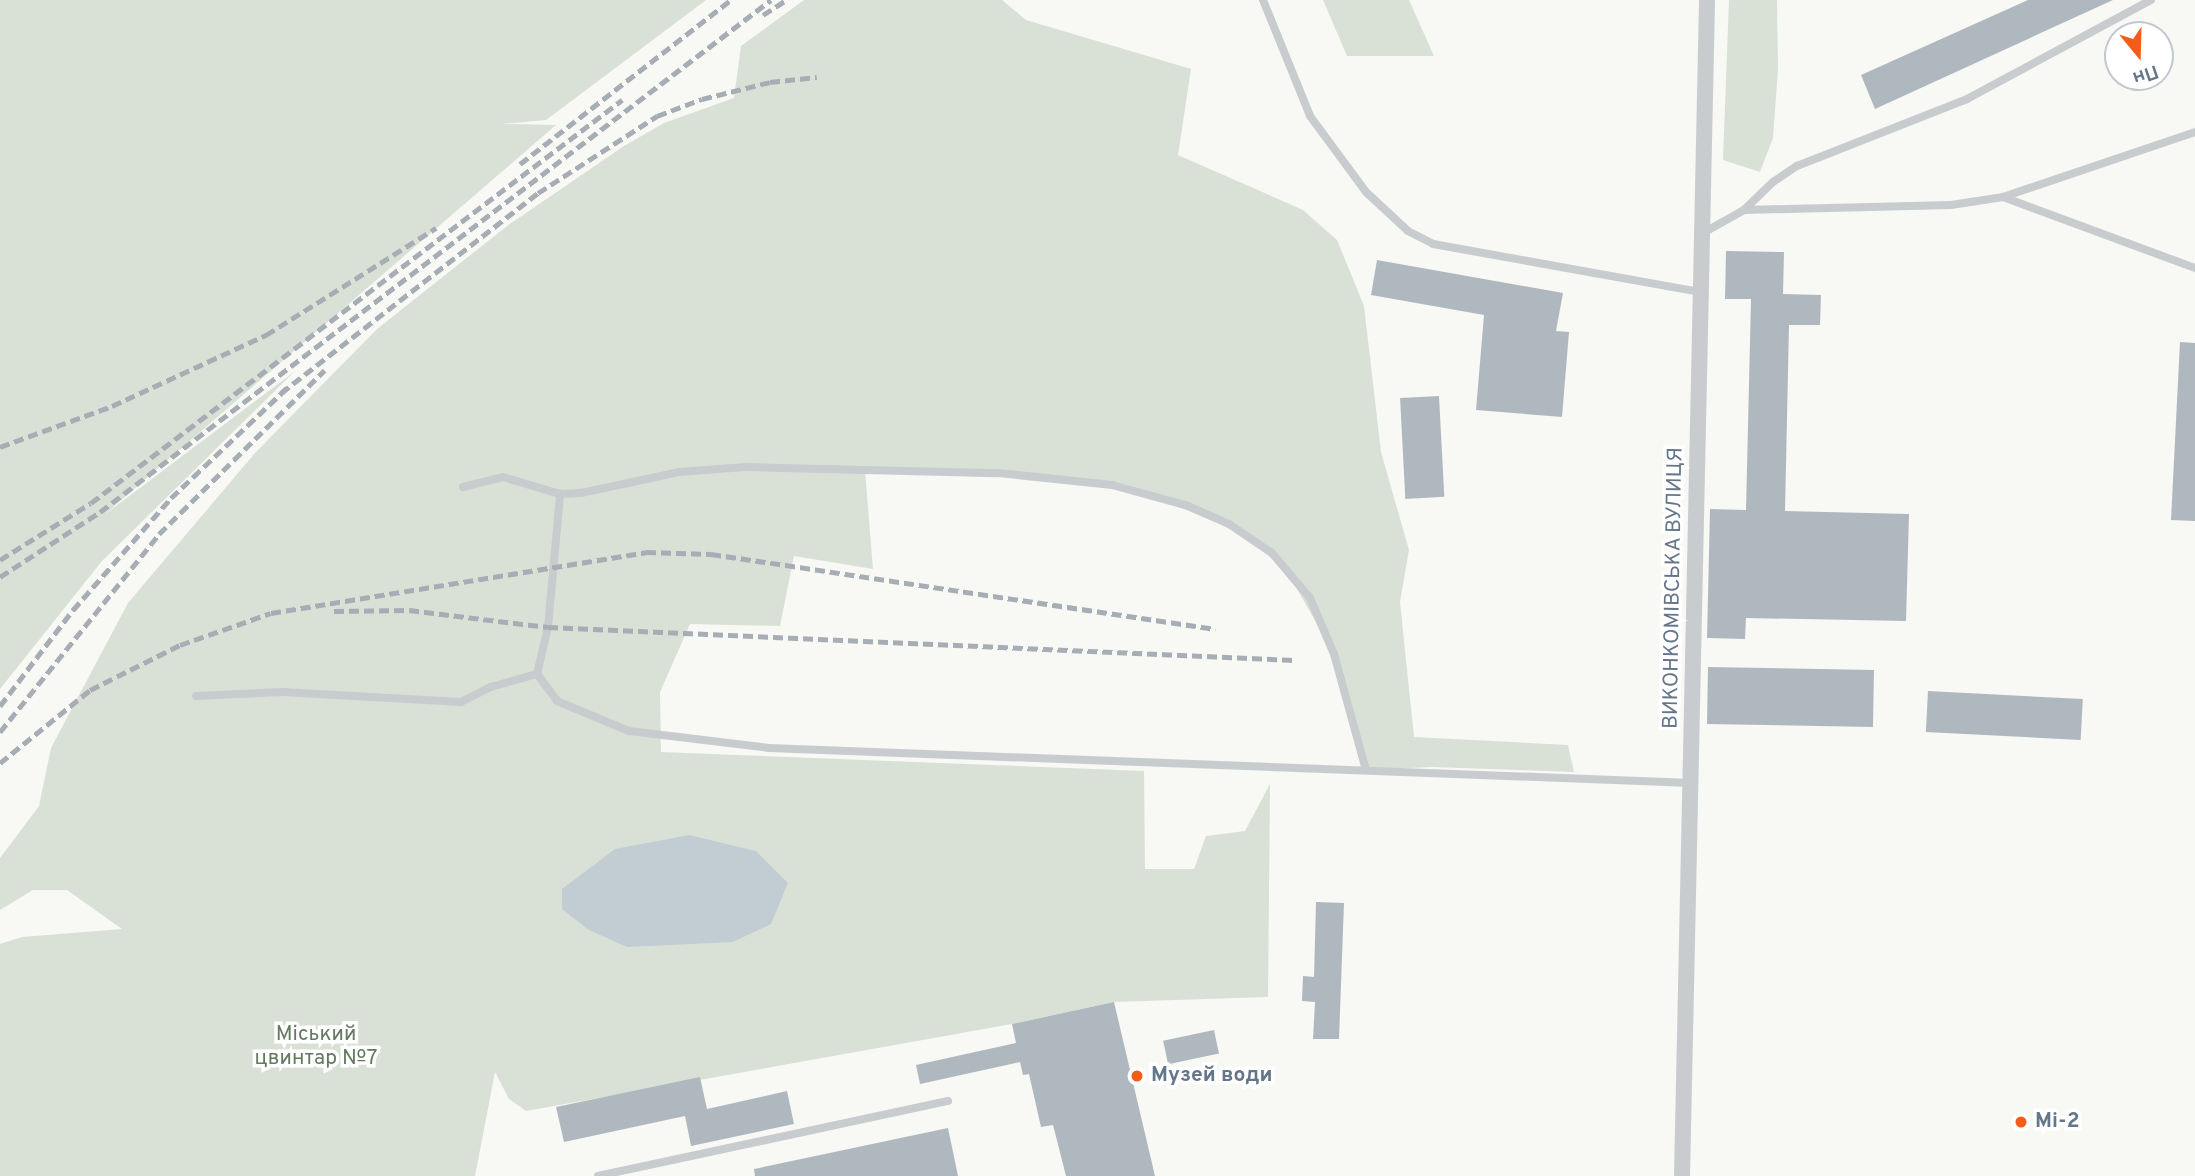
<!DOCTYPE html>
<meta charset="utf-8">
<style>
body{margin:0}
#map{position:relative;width:2195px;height:1176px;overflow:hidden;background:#f8f8f5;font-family:Overpass,sans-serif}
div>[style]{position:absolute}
.green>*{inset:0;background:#d9e1d6}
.water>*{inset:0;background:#c2cdd3}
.building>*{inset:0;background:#b0b8bf;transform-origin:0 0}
.lane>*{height:8px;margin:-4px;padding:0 4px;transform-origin:4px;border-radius:4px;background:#c8cccf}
.street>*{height:16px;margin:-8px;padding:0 8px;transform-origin:8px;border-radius:8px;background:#c8cccf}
.rail>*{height:5px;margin-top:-2.5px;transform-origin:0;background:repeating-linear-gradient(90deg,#a7adb4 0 10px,transparent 0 15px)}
.dots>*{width:19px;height:19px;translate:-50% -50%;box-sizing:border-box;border:4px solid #fff;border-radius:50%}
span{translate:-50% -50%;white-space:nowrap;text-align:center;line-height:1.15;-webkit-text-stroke:7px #fff;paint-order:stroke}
.street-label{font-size:21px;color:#647689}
.park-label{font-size:21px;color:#647a60}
.poi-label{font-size:21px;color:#647689;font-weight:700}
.left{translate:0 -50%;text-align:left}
.north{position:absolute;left:2104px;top:21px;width:70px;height:70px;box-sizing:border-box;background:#fff;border:2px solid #c1c8d0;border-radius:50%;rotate:161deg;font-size:19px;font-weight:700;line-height:28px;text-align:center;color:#647689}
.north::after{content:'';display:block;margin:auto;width:24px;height:32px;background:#f45c1a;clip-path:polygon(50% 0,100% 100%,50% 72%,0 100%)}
</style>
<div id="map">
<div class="green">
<i style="clip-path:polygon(0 0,706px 0,546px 120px,502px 124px,556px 125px,104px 515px,294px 372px,102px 561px,0 689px)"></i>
<i style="clip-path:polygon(804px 0,1002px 0,1026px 20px,1191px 69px,1178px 155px,1303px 210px,1337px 240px,1364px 306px,1381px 452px,1409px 550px,1400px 602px,1414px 737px,1568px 745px,1574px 772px,1432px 767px,1366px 770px,1334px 654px,1284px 566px,1237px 530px,1149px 495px,1057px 478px,865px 470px,873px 569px,794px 556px,780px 626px,690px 624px,660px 692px,661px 752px,1144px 771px,1145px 869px,1194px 869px,1206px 836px,1245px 831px,1270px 784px,1268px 997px,1114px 1002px,1012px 1024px,526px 1111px,509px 1099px,495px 1072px,475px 1176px,0 1176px,0 944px,22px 937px,122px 929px,67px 890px,33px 890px,0 910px,0 858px,39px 806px,51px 748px,128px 603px,255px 453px,377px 329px,507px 226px,624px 146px,664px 123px,734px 98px,741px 46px)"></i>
<i style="clip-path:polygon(1323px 0,1409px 0,1434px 56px,1347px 56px)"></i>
<i style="clip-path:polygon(1729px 0,1777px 0,1778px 69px,1773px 138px,1760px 172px,1723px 160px)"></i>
</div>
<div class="water">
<i style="clip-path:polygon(689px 835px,756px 851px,788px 883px,771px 924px,733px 942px,627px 947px,589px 930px,562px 909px,562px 889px,615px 849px)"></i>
</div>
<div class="building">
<i style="clip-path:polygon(2028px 0,2113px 0,1875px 109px,1861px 75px)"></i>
<i style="clip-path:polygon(1726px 251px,1784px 252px,1783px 294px,1821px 295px,1820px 325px,1789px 325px,1785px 511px,1909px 514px,1906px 621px,1746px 618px,1745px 639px,1707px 638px,1710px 509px,1746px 510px,1751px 299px,1725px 299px)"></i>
<i style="clip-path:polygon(1377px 260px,1563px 293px,1556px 331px,1569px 332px,1562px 417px,1476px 410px,1484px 315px,1371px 295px)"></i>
<i style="clip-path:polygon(2180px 342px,2195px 343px,2195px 521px,2171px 520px)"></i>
<i style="left:1439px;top:396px;width:101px;height:39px;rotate:87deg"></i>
<i style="left:1708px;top:667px;width:166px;height:57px;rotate:1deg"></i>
<i style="left:1928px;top:691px;width:155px;height:41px;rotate:3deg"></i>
<i style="clip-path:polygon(1316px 902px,1344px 903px,1339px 1039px,1313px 1039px,1315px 1002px,1302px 1001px,1303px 976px,1314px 977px)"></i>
<i style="clip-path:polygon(1114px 1002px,1155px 1176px,1066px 1176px,1053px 1125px,1041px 1127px,1029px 1074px,1023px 1075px,1020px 1062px,920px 1084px,916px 1065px,1016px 1043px,1012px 1024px)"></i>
<i style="left:1214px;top:1030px;width:24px;height:52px;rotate:78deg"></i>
<i style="clip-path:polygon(700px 1077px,707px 1109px,787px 1091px,794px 1124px,691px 1146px,685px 1116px,564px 1142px,556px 1107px)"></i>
<i style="clip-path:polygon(948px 1128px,958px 1176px,755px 1176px,754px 1169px)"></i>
</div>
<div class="lane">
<i style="left:1263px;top:0;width:125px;rotate:67.9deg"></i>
<i style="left:1310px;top:116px;width:94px;rotate:53.6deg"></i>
<i style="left:1366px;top:192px;width:57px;rotate:42.9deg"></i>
<i style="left:1408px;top:231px;width:28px;rotate:27deg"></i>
<i style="left:1433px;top:244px;width:272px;rotate:10.2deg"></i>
<i style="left:2003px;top:197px;width:205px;rotate:20.3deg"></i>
<i style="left:1744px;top:210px;width:207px;rotate:-1.4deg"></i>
<i style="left:1951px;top:205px;width:53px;rotate:-8.7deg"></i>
<i style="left:2003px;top:197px;width:203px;rotate:-18.7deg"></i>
<i style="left:1703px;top:233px;width:47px;rotate:-29.3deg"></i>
<i style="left:1744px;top:210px;width:40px;rotate:-44deg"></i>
<i style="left:1773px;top:182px;width:29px;rotate:-34deg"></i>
<i style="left:1797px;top:166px;width:183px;rotate:-21.5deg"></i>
<i style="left:1967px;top:99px;width:209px;rotate:-28.3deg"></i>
<i style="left:463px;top:487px;width:41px;rotate:-14deg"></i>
<i style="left:503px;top:477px;width:59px;rotate:16.6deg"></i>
<i style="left:560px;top:494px;width:21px;rotate:-3deg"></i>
<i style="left:581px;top:493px;width:100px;rotate:-12.1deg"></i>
<i style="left:679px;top:472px;width:67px;rotate:-4.3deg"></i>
<i style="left:746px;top:467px;width:252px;rotate:1.4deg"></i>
<i style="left:998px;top:473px;width:115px;rotate:6deg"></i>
<i style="left:1112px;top:485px;width:79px;rotate:15.4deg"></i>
<i style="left:1188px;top:506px;width:45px;rotate:23.7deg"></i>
<i style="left:1229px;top:524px;width:52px;rotate:34deg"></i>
<i style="left:1272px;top:553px;width:59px;rotate:49.8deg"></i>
<i style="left:1310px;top:598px;width:61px;rotate:66.8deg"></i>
<i style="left:1334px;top:654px;width:120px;rotate:74.6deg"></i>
<i style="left:537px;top:674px;width:48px;rotate:-76.8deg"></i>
<i style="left:548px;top:627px;width:134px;rotate:-84.8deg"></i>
<i style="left:196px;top:696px;width:87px;rotate:-2.6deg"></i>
<i style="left:283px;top:692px;width:178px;rotate:3.2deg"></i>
<i style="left:461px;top:702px;width:34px;rotate:-27deg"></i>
<i style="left:491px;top:687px;width:48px;rotate:-15.8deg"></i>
<i style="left:537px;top:674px;width:34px;rotate:53deg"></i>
<i style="left:557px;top:701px;width:78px;rotate:22.6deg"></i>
<i style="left:629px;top:731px;width:141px;rotate:6.9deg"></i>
<i style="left:769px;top:748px;width:923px;rotate:2.17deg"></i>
<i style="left:598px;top:1176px;width:358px;rotate:-12.1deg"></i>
</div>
<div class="street">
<i style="left:1682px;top:1176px;width:1176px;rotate:-88.78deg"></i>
</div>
<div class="rail">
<i style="left:763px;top:15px;width:27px;rotate:-33deg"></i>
<i style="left:520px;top:164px;width:267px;rotate:-37.9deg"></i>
<i style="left:281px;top:393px;width:326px;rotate:-37.9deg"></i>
<i style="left:538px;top:193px;width:142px;rotate:-32.9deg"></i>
<i style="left:657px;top:116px;width:48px;rotate:-20.7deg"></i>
<i style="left:702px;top:99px;width:70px;rotate:-14deg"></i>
<i style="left:770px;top:82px;width:47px;rotate:-6.1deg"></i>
<i style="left:0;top:447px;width:119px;rotate:-20.1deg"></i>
<i style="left:112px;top:406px;width:170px;rotate:-24.8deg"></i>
<i style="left:266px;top:335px;width:201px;rotate:-32.2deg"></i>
<i style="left:0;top:560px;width:107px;rotate:-32.1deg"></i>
<i style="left:91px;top:503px;width:667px;rotate:-37.2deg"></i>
<i style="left:0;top:577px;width:119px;rotate:-33deg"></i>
<i style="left:100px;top:512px;width:844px;rotate:-37.35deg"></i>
<i style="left:334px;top:611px;width:75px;rotate:-0.8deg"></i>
<i style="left:409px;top:610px;width:140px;rotate:7deg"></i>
<i style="left:548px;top:627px;width:747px;rotate:2.53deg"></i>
<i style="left:0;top:706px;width:121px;rotate:-52.8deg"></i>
<i style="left:73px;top:610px;width:149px;rotate:-48.8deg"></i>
<i style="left:171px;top:498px;width:161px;rotate:-43.5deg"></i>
<i style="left:0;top:732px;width:254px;rotate:-51.2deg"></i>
<i style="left:159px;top:534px;width:233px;rotate:-44.7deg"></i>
<i style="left:0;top:763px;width:116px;rotate:-39deg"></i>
<i style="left:90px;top:690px;width:101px;rotate:-26.6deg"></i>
<i style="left:180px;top:645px;width:96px;rotate:-19.4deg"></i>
<i style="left:271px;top:613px;width:380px;rotate:-9.2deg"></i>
<i style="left:646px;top:552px;width:65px;rotate:1.8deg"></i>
<i style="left:711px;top:554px;width:510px;rotate:8.46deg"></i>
</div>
<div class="dots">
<i style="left:1137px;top:1076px;background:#f45c1a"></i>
<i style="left:2021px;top:1122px;background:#f45c1a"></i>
</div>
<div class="street-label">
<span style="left:1674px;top:588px;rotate:-89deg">ВИКОНКОМІВСЬКА ВУЛИЦЯ</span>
</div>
<div class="park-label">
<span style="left:316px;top:1047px">Міський<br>цвинтар №7</span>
</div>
<div class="poi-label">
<span class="left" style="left:1151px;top:1076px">Музей води</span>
<span class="left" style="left:2035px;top:1122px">Мі-2</span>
</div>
<div class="north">Пн</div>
</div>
